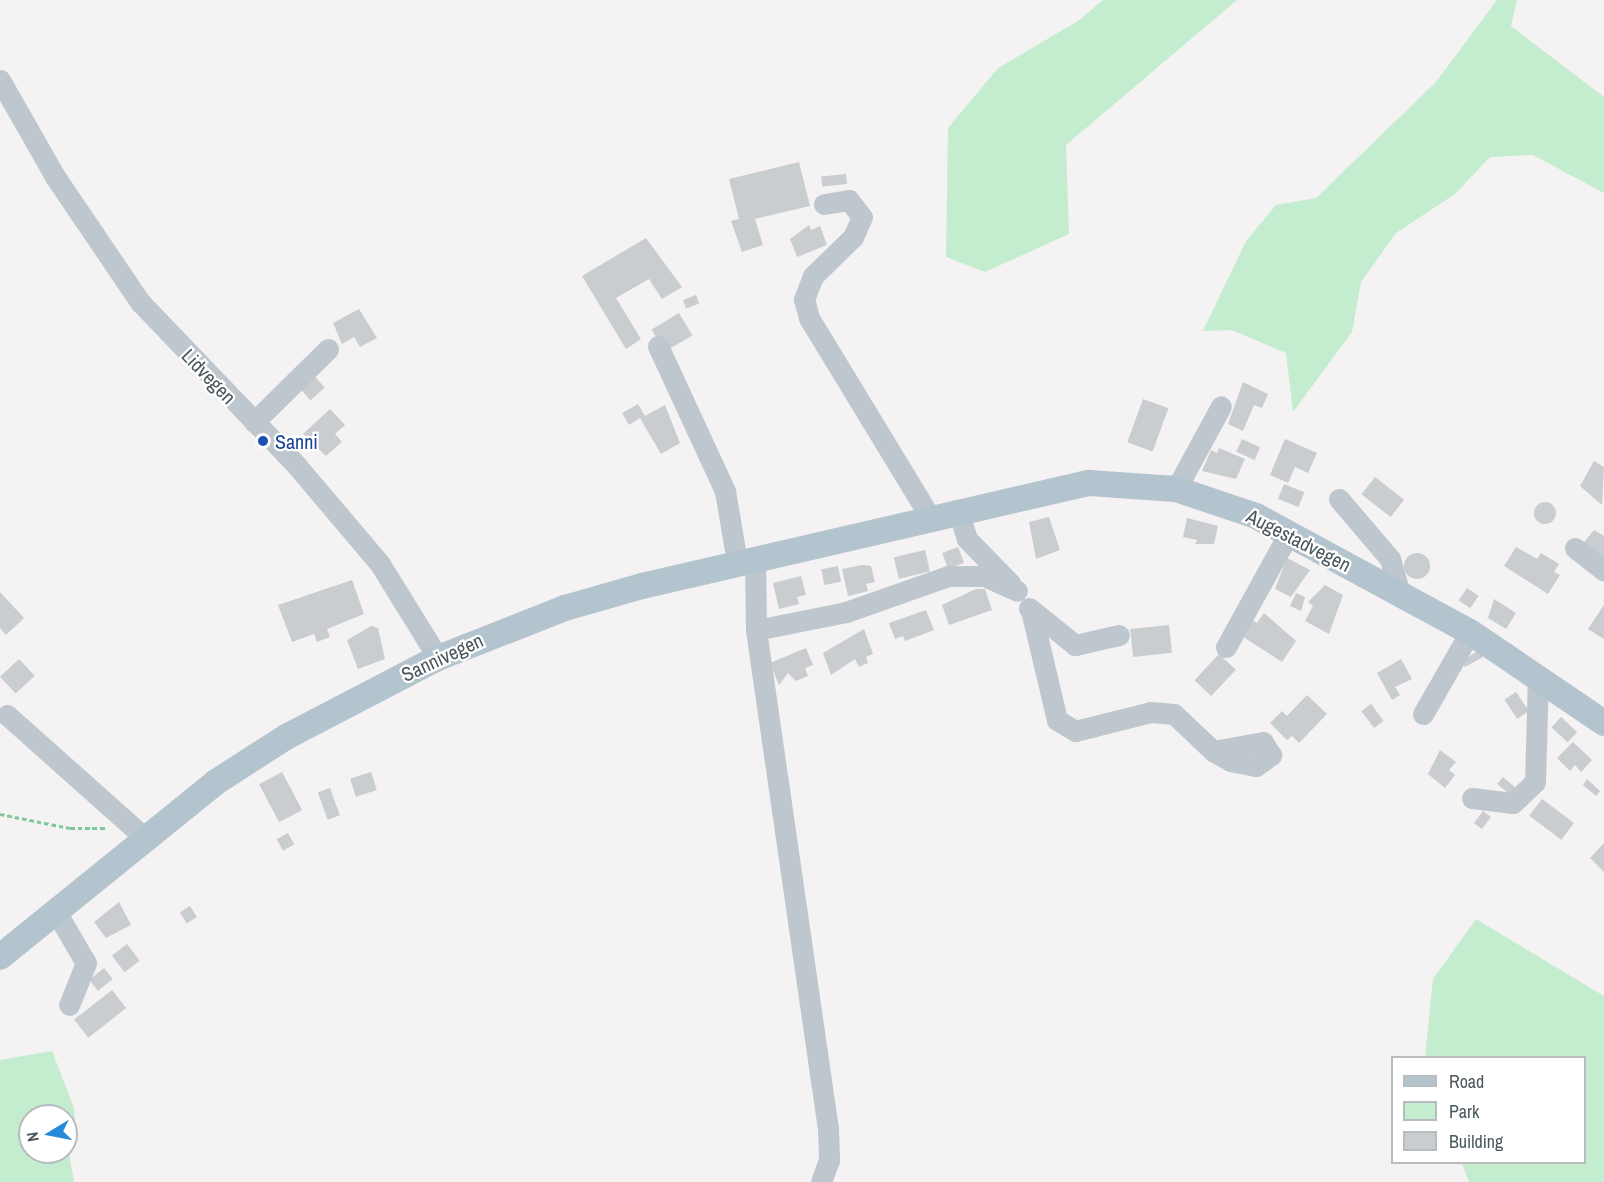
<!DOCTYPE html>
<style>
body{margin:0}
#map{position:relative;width:1604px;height:1182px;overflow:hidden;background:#f4f2f2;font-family:"Archivo Narrow",sans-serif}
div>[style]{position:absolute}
.green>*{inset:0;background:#c4edcf}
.building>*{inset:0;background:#c9cdd0;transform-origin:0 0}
.round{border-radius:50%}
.path>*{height:3px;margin-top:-1.5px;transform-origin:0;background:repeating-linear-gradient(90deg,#7ec99b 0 4.5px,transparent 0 7.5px)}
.minor>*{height:21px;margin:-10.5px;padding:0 10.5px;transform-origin:10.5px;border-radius:10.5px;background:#bec7cd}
.major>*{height:26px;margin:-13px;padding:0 13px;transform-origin:13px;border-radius:13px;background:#b4c4ce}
.dots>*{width:16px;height:16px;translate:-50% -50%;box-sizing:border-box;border:3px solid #fff;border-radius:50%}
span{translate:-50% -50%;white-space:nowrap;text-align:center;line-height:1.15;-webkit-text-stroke:4.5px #fff;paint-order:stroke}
.street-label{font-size:20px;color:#4a575e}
.transit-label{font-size:20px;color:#164399}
.left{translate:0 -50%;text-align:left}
.legend{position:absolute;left:1391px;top:1056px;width:195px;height:108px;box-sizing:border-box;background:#fff;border:2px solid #b7bcbf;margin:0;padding:8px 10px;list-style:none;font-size:18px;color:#4a575e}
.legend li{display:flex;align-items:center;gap:12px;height:30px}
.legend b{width:30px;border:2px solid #b7bcbf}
.north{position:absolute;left:18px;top:1104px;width:60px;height:60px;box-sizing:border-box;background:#fff;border:2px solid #b7bcbf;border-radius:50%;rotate:260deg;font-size:16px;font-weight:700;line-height:24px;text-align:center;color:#4a575e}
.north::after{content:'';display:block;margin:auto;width:21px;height:27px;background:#278ad8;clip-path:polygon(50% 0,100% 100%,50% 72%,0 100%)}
</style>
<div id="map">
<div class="green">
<i style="clip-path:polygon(1103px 0,1237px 0,1066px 145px,1069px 234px,985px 272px,946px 257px,948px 128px,998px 68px,1078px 21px)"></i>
<i style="clip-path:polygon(1497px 0,1517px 0,1511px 26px,1604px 97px,1604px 193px,1533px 155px,1490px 157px,1455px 194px,1396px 233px,1361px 282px,1352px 332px,1293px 412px,1286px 353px,1232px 330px,1203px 331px,1246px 241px,1276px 205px,1316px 198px,1436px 82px)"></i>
<i style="clip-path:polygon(1476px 919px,1604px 996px,1604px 1182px,1469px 1182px,1462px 1163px,1584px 1162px,1584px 1058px,1425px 1057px,1433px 979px)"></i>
<i style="clip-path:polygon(evenodd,52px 1051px,74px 1108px,76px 1134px,68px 1147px,74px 1182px,0 1182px,0 1060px,52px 1051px,30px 1116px,66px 1116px,66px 1152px,30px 1152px,30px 1116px)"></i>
</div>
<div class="building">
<i style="clip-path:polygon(799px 162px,810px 206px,755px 219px,763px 245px,742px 252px,731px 221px,739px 219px,729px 179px)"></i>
<i style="left:846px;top:174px;width:10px;height:25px;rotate:84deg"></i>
<i style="clip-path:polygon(809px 225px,811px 230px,820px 226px,827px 245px,797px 257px,790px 239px)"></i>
<i style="clip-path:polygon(646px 238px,682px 287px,662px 299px,649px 279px,616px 298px,641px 339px,626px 349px,582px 276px)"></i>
<i style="left:696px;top:295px;width:9px;height:14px;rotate:69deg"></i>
<i style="clip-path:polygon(359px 309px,377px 338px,360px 347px,354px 337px,342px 344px,333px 323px)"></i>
<i style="left:679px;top:313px;width:26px;height:32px;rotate:59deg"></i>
<i style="left:311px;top:372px;width:21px;height:19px;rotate:49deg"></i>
<i style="clip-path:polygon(1243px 382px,1268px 394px,1262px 408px,1254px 405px,1243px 431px,1228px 424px)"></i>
<i style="left:1143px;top:399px;width:27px;height:46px;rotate:20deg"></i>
<i style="clip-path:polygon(638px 404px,645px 416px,665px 405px,680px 443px,661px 454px,640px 418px,629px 425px,622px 413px)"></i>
<i style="clip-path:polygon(330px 409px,345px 425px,335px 434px,342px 442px,326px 456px,303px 434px)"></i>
<i style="left:1242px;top:439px;width:20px;height:14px;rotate:24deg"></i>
<i style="clip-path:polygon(1285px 439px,1317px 453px,1308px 473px,1295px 467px,1288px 483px,1270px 475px)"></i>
<i style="clip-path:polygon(1219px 448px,1245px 459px,1236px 479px,1202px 471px,1211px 450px,1217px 453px)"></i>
<i style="clip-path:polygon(1594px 461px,1604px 467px,1602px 505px,1580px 486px)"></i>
<i style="left:1375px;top:477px;width:37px;height:22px;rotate:38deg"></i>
<i style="left:1284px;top:484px;width:22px;height:16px;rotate:22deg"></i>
<i class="round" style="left:1534px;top:502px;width:22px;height:22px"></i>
<i style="clip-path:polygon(1049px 517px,1060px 550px,1036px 559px,1029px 522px)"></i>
<i style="clip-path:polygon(1187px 518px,1218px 526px,1214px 544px,1195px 544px,1197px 540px,1183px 537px)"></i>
<i style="clip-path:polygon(1594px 530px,1604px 536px,1604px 558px,1581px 546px)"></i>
<i style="left:958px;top:547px;width:17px;height:17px;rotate:69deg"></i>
<i style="clip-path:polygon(1516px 547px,1537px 559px,1541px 553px,1559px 564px,1554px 572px,1560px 575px,1548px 594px,1504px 566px)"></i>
<i style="left:925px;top:550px;width:22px;height:32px;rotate:77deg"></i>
<i class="round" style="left:1404px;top:553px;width:26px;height:26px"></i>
<i style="clip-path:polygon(1287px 558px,1310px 570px,1291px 597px,1275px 589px)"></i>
<i style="clip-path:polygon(862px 565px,871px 566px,875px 582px,866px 584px,868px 591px,848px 596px,842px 569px)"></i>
<i style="left:838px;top:566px;width:16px;height:17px;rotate:79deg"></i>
<i style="clip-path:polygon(801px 576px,806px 595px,797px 597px,799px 604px,779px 609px,773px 583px)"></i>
<i style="clip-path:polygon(352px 580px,364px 614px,327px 629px,330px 637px,317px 642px,314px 634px,292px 642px,278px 605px)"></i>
<i style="clip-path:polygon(1325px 585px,1343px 595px,1329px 634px,1305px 621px,1313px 606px,1308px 602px)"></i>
<i style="left:1467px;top:588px;width:14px;height:15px;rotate:34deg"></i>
<i style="clip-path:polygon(976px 589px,985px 589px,992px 610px,949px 625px,942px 605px)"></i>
<i style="clip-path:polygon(0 592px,24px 618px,6px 635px,0 628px)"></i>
<i style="clip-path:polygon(1296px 593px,1305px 597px,1301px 611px,1290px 606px)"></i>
<i style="clip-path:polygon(1494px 599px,1516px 613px,1506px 629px,1488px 618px)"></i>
<i style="clip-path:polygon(1604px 605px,1604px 639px,1588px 629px)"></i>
<i style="clip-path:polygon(926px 610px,934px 630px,905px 641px,903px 636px,895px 639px,889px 623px)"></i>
<i style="clip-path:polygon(1264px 613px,1296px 641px,1282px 662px,1240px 635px,1251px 619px,1257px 623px)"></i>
<i style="left:1169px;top:625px;width:28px;height:39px;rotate:84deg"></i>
<i style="clip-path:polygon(371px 626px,378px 628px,385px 659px,358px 669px,347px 640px)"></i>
<i style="clip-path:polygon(864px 629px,873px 654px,866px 657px,868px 663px,859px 667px,855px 659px,831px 675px,823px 653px)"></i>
<i style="clip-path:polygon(806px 648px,813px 665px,805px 668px,808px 676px,796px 681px,788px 673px,779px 685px,770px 663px)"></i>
<i style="clip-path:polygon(1478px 650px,1483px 657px,1465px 667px,1462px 662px)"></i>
<i style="left:1219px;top:654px;width:23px;height:36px;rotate:43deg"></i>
<i style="left:19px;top:659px;width:23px;height:26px;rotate:47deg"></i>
<i style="clip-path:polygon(1401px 659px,1412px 679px,1395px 687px,1400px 695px,1392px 700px,1377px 673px)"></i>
<i style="left:1516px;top:692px;width:23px;height:14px;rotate:56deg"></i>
<i style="clip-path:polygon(1307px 695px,1327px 714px,1299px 743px,1292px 736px,1287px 740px,1270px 723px,1282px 711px,1287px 716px)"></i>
<i style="left:1371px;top:704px;width:21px;height:12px;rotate:53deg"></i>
<i style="left:1561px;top:717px;width:22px;height:14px;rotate:43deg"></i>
<i style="clip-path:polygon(1573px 742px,1592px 760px,1581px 772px,1575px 765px,1570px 771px,1557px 758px)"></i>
<i style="clip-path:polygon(1440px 750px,1456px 762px,1449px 770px,1455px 775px,1445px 788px,1428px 774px)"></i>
<i style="left:282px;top:772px;width:43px;height:26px;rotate:62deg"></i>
<i style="left:371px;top:772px;width:19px;height:22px;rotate:72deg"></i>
<i style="left:1503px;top:777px;width:17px;height:9px;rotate:40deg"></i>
<i style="clip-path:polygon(1587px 779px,1600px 791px,1596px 796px,1583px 785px)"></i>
<i style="left:330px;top:788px;width:29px;height:13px;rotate:70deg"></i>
<i style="left:1542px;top:799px;width:40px;height:21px;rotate:37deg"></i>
<i style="left:1483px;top:811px;width:10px;height:15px;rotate:37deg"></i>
<i style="left:288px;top:833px;width:13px;height:13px;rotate:61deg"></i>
<i style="clip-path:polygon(1604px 843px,1604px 872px,1590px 858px)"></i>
<i style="clip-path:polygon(119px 902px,131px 925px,106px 938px,94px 922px)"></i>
<i style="left:190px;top:906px;width:13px;height:12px;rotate:58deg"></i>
<i style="left:127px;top:944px;width:21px;height:19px;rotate:53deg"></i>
<i style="left:104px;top:968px;width:14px;height:19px;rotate:51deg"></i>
<i style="left:112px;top:990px;width:23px;height:48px;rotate:52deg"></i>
</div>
<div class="path">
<i style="left:0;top:814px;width:71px;rotate:11.3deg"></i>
<i style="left:70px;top:828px;width:36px"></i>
</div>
<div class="minor">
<i style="left:0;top:80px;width:113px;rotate:60.3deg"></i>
<i style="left:56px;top:178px;width:150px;rotate:55.9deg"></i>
<i style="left:140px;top:302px;width:227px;rotate:46.2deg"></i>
<i style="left:297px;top:466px;width:128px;rotate:49.7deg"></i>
<i style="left:380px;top:564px;width:110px;rotate:58.3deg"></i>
<i style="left:824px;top:204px;width:25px;rotate:-9deg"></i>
<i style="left:849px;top:200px;width:21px;rotate:53deg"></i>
<i style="left:862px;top:217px;width:22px;rotate:114deg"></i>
<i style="left:853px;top:237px;width:56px;rotate:135.7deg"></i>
<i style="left:813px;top:276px;width:25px;rotate:111deg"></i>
<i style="left:804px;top:299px;width:20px;rotate:75deg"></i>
<i style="left:809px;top:318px;width:233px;rotate:58.7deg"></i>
<i style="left:658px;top:346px;width:160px;rotate:65.2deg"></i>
<i style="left:725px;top:491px;width:72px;rotate:80.4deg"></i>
<i style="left:254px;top:422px;width:104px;rotate:-44.6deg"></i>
<i style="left:1176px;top:489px;width:94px;rotate:-61.5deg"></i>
<i style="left:1339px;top:499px;width:79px;rotate:49.6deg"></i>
<i style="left:1390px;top:559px;width:35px;rotate:74deg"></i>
<i style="left:958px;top:510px;width:30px;rotate:73deg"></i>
<i style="left:967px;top:539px;width:62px;rotate:45.7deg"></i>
<i style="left:1575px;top:548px;width:37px;rotate:38deg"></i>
<i style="left:755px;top:558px;width:72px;rotate:89.2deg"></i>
<i style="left:756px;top:630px;width:504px;rotate:81.79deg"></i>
<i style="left:828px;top:1129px;width:31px;rotate:88deg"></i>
<i style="left:829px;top:1160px;width:23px;rotate:110deg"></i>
<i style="left:1029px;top:608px;width:59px;rotate:38.8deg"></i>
<i style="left:1075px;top:645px;width:45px;rotate:-12.8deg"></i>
<i style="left:1031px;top:610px;width:113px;rotate:76.7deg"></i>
<i style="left:1057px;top:720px;width:21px;rotate:31deg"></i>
<i style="left:1075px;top:731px;width:78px;rotate:-14deg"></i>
<i style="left:1151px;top:712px;width:23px;rotate:5deg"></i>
<i style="left:1174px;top:714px;width:54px;rotate:43.5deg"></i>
<i style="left:1213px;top:751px;width:20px;rotate:30deg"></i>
<i style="left:1230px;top:761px;width:26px;rotate:11deg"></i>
<i style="left:1256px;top:766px;width:19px;rotate:-36deg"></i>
<i style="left:1271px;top:755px;width:15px;rotate:-122deg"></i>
<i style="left:1263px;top:742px;width:51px;rotate:169.8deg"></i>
<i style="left:756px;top:630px;width:92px;rotate:-11.3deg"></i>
<i style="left:846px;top:612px;width:108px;rotate:-19.4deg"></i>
<i style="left:948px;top:576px;width:36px"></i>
<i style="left:984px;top:576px;width:36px;rotate:24deg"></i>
<i style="left:1226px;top:647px;width:130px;rotate:-61.1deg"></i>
<i style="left:1423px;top:714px;width:95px;rotate:-60.2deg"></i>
<i style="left:7px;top:715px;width:183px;rotate:41.7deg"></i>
<i style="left:1472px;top:798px;width:41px;rotate:7deg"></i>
<i style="left:1513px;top:803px;width:30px;rotate:-44deg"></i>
<i style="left:1535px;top:782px;width:106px;rotate:-88.4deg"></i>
<i style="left:55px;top:910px;width:61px;rotate:59.7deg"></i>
<i style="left:86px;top:963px;width:45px;rotate:112deg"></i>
</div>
<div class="major">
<i style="left:0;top:957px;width:278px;rotate:-39deg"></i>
<i style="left:216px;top:782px;width:83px;rotate:-32.7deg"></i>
<i style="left:286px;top:737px;width:171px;rotate:-27.5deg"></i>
<i style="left:438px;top:658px;width:136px;rotate:-21.5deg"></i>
<i style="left:565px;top:608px;width:80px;rotate:-15.9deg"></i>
<i style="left:642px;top:586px;width:459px;rotate:-13deg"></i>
<i style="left:1089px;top:483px;width:87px;rotate:3.9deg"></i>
<i style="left:1176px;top:489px;width:84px;rotate:18.6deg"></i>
<i style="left:1256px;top:516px;width:243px;rotate:28.5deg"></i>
<i style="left:1470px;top:632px;width:162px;rotate:34.2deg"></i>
</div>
<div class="dots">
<i style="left:263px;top:441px;background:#1a4fb4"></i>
</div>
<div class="street-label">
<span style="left:209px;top:376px;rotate:46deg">Lidvegen</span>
<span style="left:1299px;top:540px;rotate:27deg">Augestadvegen</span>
<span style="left:442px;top:657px;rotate:-25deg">Sannivegen</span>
</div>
<div class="transit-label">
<span class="left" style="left:275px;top:441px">Sanni</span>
</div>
<ul class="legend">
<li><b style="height:8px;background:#b4c4ce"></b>Road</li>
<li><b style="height:16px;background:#c4edcf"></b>Park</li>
<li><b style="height:16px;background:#c9cdd0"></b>Building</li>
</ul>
<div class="north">N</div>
</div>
